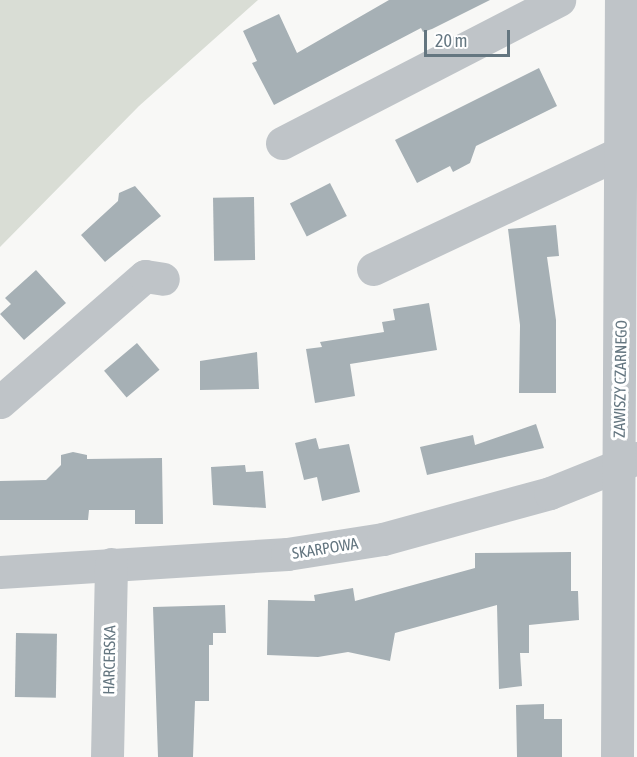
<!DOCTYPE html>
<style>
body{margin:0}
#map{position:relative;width:637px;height:757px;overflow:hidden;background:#f8f8f6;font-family:"Asap Condensed",sans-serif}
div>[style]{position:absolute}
.green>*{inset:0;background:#d9ddd5}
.building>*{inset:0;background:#a6b0b5;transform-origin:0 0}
.minor>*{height:33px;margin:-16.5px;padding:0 16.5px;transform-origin:16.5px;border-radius:16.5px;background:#bfc4c8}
span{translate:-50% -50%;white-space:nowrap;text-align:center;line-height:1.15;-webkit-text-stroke:6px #fff;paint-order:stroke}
.street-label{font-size:16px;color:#647680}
.scale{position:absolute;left:424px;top:30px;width:86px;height:27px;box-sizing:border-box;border:3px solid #647680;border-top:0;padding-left:8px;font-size:18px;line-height:21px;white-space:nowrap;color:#647680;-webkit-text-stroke:4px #fff;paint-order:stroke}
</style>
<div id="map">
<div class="green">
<i style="clip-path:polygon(0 0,258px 0,139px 106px,0 247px)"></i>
</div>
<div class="building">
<i style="clip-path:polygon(389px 0,490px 0,432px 29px,423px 32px,421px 28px,274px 105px,252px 63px,257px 61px,243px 31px,279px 14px,297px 53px)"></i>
<i style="clip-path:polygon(539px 68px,557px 106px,476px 146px,470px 163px,453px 172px,450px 166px,417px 183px,395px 140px)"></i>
<i style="left:330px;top:183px;width:37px;height:45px;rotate:63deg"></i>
<i style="clip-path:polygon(135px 186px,161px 216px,105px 262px,81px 235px,118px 201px,119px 193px)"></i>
<i style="left:254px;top:197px;width:63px;height:41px;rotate:89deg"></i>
<i style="clip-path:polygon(556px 225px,559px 256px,547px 257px,556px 320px,556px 393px,519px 393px,520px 325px,508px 229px)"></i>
<i style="clip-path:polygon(36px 270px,66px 303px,24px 340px,0 314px,11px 304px,5px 298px)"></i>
<i style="clip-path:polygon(429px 303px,437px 350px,350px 364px,355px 396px,315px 403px,306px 349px,322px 347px,320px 342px,384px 332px,382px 322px,395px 320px,393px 309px)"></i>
<i style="left:137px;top:343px;width:35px;height:43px;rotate:50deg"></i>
<i style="clip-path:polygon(257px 352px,259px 389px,200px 390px,200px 361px)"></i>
<i style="clip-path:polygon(536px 424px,544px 448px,427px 475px,420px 447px,473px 435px,475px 445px)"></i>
<i style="clip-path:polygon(316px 438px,319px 449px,349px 444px,360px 492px,322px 501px,317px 477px,304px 480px,295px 443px)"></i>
<i style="clip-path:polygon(73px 452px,87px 455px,87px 459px,162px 458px,163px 524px,135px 524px,135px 510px,89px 510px,88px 520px,0 520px,0 481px,46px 480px,61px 465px,61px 455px)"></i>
<i style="clip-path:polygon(245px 465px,246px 472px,263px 471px,266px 508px,213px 505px,211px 467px)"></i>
<i style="clip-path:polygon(571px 552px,571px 591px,578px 591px,579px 620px,529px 625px,529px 653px,520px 653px,522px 686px,499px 689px,497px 605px,395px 633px,390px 661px,348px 652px,318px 657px,267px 655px,268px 600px,315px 601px,314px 595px,353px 588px,355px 601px,475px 568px,475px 553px)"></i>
<i style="clip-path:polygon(225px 605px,226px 633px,213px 633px,213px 645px,209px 645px,209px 701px,195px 701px,193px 757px,158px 757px,153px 607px)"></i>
<i style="left:16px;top:633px;width:41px;height:64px;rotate:1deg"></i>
<i style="clip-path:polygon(544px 704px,544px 719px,562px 719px,562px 757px,517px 757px,516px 705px)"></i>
</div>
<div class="minor">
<i style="left:282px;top:143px;width:312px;rotate:-27.3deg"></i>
<i style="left:373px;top:269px;width:275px;rotate:-25.2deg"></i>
<i style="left:0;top:402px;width:192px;rotate:-41deg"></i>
<i style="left:145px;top:276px;width:18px;rotate:9deg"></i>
<i style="left:0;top:572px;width:288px;rotate:-3.6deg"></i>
<i style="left:287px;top:554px;width:97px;rotate:-8.9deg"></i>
<i style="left:383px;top:539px;width:173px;rotate:-15.4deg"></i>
<i style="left:550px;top:493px;width:94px;rotate:-21.9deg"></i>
<i style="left:107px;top:757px;width:193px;rotate:-88.8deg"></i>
<i style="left:617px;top:757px;width:757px;rotate:-89.7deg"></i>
</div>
<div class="street-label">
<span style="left:620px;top:379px;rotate:-89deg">ZAWISZY CZARNEGO</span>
<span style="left:325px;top:548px;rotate:-9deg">SKARPOWA</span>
<span style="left:109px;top:660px;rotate:-89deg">HARCERSKA</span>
</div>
<div class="scale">20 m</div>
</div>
